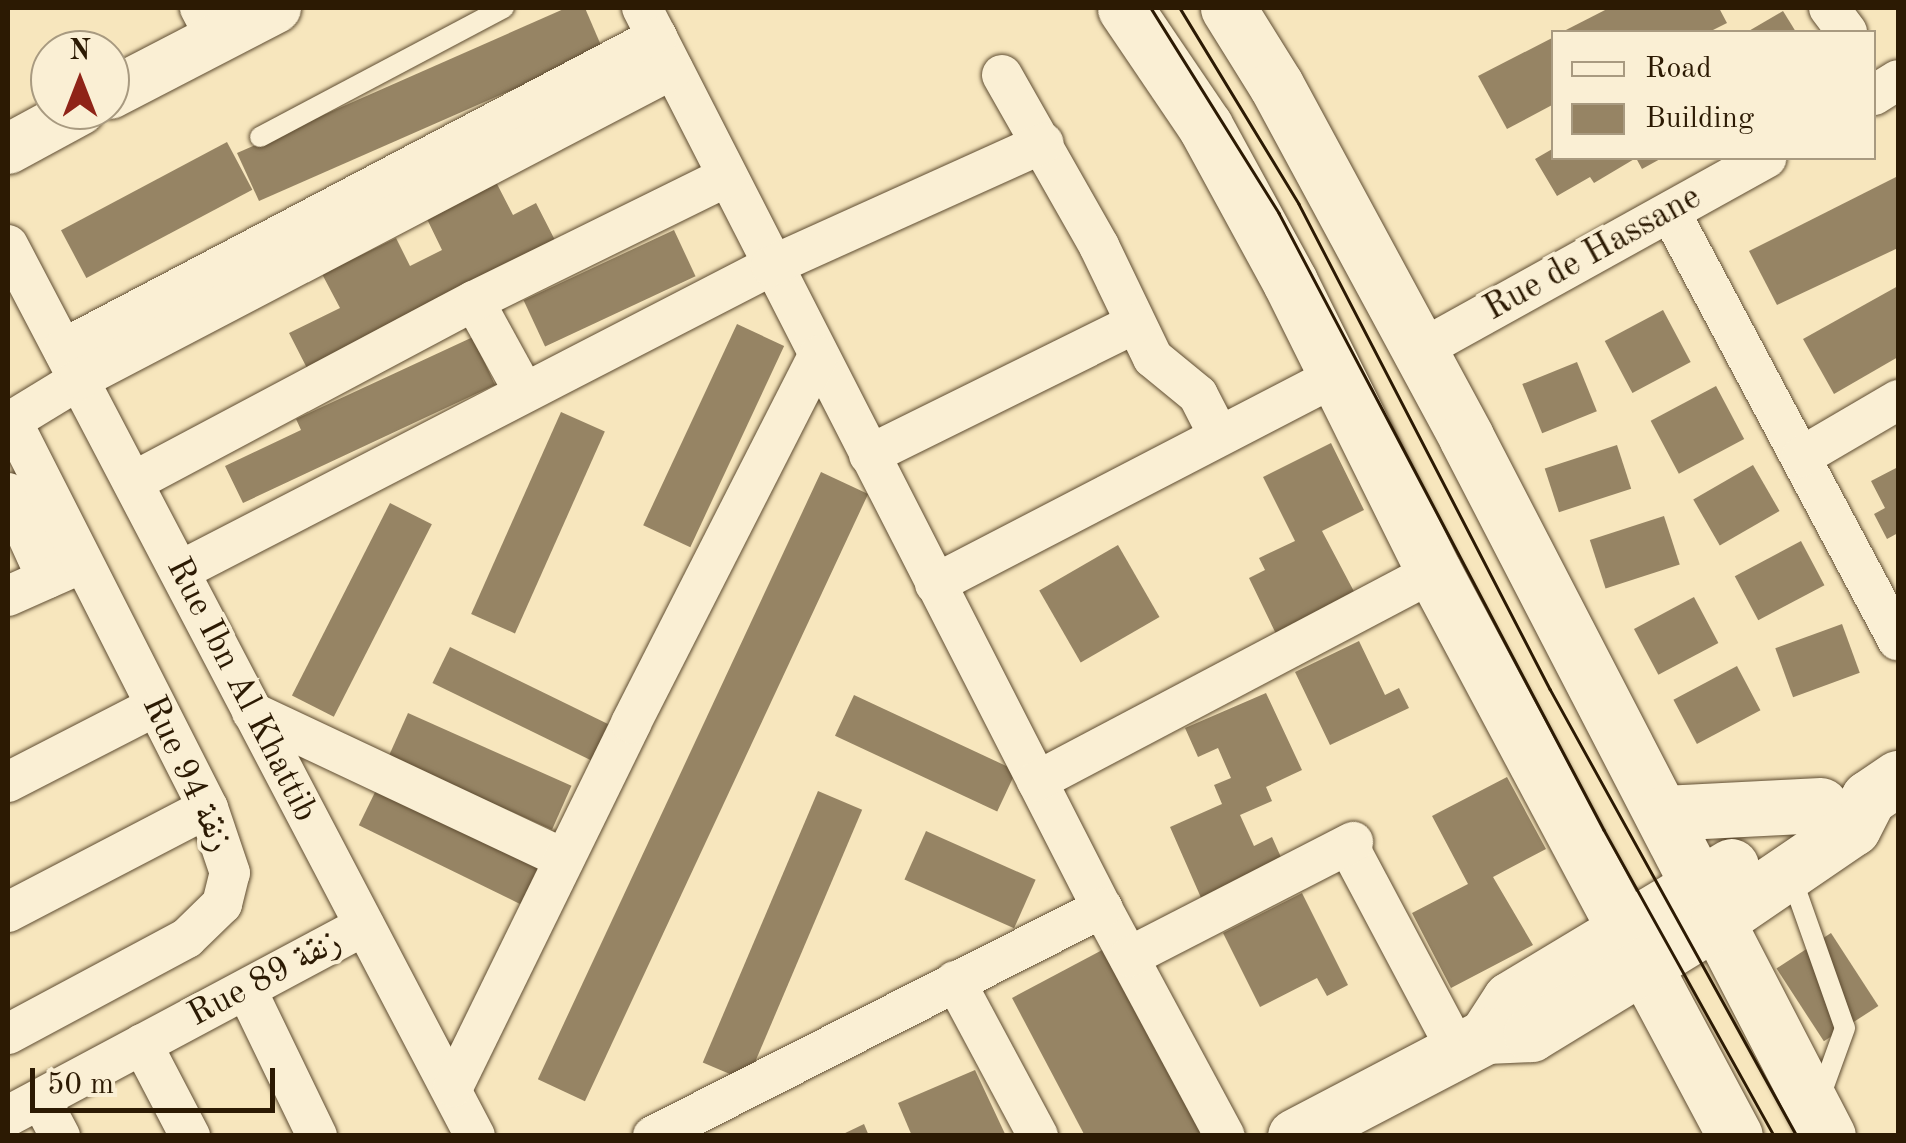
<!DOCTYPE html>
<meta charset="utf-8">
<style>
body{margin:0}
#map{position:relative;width:1906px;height:1143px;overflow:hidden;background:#f7e6bd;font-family:"Old Standard TT",Amiri,serif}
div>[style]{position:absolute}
.building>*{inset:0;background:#968464;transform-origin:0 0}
.roads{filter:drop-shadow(0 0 2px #5f4d32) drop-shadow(0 0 2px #5f4d32)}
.service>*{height:20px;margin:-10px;padding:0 10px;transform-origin:10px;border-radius:10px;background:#faefd4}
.minor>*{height:40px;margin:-20px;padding:0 20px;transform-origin:20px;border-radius:20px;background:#faefd4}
.tertiary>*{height:50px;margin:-25px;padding:0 25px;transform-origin:25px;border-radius:25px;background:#faefd4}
.secondary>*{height:55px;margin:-27.5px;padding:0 27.5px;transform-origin:27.5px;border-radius:27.5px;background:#faefd4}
.tram>*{height:2.5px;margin:-1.25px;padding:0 1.25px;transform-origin:1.25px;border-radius:1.25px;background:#2c1a03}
span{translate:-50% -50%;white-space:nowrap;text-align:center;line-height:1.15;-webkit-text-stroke:8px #faefd4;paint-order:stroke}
.street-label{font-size:35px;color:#2c1a03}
.frame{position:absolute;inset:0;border:10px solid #2c1a03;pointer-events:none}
.legend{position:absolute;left:1551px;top:30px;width:325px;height:130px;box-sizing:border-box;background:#faefd4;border:2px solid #a89a80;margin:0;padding:12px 18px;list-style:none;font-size:30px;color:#2c1a03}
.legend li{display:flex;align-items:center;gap:20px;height:50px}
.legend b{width:50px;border:2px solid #a89a80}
.north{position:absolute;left:30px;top:30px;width:100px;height:100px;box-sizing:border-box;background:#faefd4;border:2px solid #a89a80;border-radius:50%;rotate:0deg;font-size:28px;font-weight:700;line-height:40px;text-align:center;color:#2c1a03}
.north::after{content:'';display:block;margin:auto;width:35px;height:45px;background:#8f2418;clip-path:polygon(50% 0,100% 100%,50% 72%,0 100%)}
.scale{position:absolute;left:30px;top:1068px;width:245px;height:45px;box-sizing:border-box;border:5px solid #2c1a03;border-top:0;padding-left:12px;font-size:30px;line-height:35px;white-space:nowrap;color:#2c1a03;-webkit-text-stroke:8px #faefd4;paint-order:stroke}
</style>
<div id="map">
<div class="building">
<i style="clip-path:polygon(566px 8px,585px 8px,603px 50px,259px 201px,237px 153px)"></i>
<i style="clip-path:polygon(1609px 8px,1719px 8px,1727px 23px,1709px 32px,1562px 32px)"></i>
<i style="clip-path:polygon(1783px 11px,1796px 32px,1747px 32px)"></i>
<i style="clip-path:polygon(1554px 37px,1554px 104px,1507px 129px,1478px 76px)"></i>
<i style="left:227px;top:142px;width:54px;height:188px;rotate:62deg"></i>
<i style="clip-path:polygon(1554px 148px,1554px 158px,1662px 158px,1642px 169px,1636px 158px,1594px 183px,1590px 177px,1557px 196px,1535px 159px)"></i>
<i style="clip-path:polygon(1898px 176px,1898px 248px,1777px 305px,1749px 251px)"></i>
<i style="clip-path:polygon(496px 182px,513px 215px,536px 203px,560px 250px,310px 374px,289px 333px,340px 308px,322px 274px,396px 238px,410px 266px,442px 250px,426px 217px)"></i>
<i style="left:674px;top:230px;width:51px;height:166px;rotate:65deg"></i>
<i style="clip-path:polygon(1898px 286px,1898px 357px,1834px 394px,1803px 339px)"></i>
<i style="left:1663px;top:310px;width:59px;height:66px;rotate:62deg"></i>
<i style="left:737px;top:324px;width:52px;height:222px;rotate:25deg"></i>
<i style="clip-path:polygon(473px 337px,495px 385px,243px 503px,225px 466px,301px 430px,296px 419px)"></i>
<i style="left:1577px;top:362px;width:53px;height:59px;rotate:68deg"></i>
<i style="left:1716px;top:386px;width:60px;height:74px;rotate:62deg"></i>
<i style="left:561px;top:412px;width:48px;height:221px;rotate:24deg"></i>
<i style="clip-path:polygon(1331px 443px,1364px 510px,1322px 531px,1358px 599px,1278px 638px,1249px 578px,1265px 570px,1259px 558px,1295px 541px,1263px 477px)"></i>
<i style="left:1617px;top:445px;width:46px;height:76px;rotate:72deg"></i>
<i style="left:1753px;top:465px;width:53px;height:69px;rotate:60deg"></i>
<i style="clip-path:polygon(1898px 467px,1898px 533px,1887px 539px,1874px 514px,1885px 508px,1871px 481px)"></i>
<i style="left:821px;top:472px;width:52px;height:670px;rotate:25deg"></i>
<i style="left:390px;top:503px;width:47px;height:216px;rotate:27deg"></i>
<i style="left:1664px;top:516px;width:51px;height:78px;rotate:72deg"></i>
<i style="left:1801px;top:541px;width:50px;height:75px;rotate:62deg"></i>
<i style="left:1118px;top:545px;width:83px;height:91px;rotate:60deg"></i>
<i style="left:1694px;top:597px;width:52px;height:68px;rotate:62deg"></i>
<i style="left:1842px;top:624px;width:52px;height:71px;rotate:70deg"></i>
<i style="clip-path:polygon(1359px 641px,1385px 695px,1399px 688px,1409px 708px,1330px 745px,1295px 672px)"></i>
<i style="left:450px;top:647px;width:178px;height:40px;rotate:26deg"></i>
<i style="left:1737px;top:666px;width:50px;height:72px;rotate:62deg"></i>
<i style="clip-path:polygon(1266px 693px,1302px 770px,1266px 787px,1272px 801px,1240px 815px,1254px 846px,1272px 837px,1284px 864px,1202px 900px,1170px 827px,1222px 804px,1214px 785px,1231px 778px,1218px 748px,1198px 757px,1185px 728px)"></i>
<i style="left:854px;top:695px;width:179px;height:45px;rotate:25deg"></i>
<i style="left:408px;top:713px;width:179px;height:48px;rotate:24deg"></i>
<i style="clip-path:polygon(1507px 777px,1546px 849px,1493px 877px,1533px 945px,1451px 988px,1412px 913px,1468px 884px,1432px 816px)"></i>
<i style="left:379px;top:784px;width:182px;height:46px;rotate:26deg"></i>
<i style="left:818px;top:791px;width:48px;height:295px;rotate:23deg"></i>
<i style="left:926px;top:831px;width:120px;height:53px;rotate:24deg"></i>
<i style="clip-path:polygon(1302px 893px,1348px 985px,1327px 996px,1317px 978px,1260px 1007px,1223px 933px)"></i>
<i style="left:1831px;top:933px;width:87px;height:65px;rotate:57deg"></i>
<i style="clip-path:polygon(1106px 948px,1204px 1130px,1194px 1136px,1085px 1136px,1012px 998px)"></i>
<i style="clip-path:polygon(975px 1070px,1006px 1136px,912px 1136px,898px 1103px)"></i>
<i style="clip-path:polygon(864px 1124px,869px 1136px,839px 1136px)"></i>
</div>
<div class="roads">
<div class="service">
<i style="left:260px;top:137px;width:276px;rotate:-27.9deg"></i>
<i style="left:1790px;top:873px;width:164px;rotate:70.5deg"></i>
<i style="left:1845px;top:1028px;width:77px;rotate:109.9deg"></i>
</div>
<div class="minor">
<i style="left:200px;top:8px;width:34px;rotate:62deg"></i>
<i style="left:642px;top:8px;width:1011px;rotate:62.93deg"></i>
<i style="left:1102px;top:908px;width:259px;rotate:61.7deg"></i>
<i style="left:1829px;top:8px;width:30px;rotate:53deg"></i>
<i style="left:1002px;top:75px;width:197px;rotate:60.4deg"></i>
<i style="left:1099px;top:246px;width:124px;rotate:64.3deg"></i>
<i style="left:1153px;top:358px;width:58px;rotate:39.4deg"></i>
<i style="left:1198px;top:395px;width:46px;rotate:62.9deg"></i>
<i style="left:1874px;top:95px;width:28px;rotate:-32deg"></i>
<i style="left:1670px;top:212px;width:485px;rotate:62deg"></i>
<i style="left:8px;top:245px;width:1006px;rotate:62.34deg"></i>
<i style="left:474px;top:301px;width:102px;rotate:61.2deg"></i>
<i style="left:63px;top:349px;width:671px;rotate:-27.71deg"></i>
<i style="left:1420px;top:350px;width:396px;rotate:-29deg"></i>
<i style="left:8px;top:423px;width:84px;rotate:-31.4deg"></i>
<i style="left:80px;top:379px;width:669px;rotate:-27.6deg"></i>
<i style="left:869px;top:455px;width:296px;rotate:-26.3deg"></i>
<i style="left:1801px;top:457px;width:113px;rotate:-30.4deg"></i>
<i style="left:133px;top:482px;width:386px;rotate:-28deg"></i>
<i style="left:474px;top:301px;width:281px;rotate:-26.2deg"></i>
<i style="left:8px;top:493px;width:94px;rotate:65.6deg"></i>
<i style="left:180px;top:571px;width:665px;rotate:-27.3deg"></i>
<i style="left:771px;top:266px;width:299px;rotate:-24.3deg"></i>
<i style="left:935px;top:584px;width:453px;rotate:-27.4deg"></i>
<i style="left:8px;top:596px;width:69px;rotate:-24deg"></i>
<i style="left:252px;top:712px;width:345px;rotate:25.2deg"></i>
<i style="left:1037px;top:781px;width:449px;rotate:-27.8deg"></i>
<i style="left:8px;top:782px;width:164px;rotate:-27.2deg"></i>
<i style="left:1348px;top:845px;width:232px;rotate:62deg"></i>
<i style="left:8px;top:912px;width:225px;rotate:-27.5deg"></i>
<i style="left:1129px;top:957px;width:252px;rotate:-27.2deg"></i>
<i style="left:955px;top:981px;width:176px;rotate:61.8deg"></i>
<i style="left:247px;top:991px;width:161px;rotate:64.2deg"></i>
<i style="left:8px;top:1034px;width:203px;rotate:-28.2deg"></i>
<i style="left:187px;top:938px;width:49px;rotate:-44.2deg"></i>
<i style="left:222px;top:904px;width:32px;rotate:-76deg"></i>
<i style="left:230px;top:873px;width:69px;rotate:-108.7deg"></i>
<i style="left:208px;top:808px;width:434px;rotate:-116.9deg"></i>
<i style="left:142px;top:1044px;width:104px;rotate:62.4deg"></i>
<i style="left:453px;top:1087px;width:405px;rotate:-63.9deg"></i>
<i style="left:631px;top:723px;width:412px;rotate:-63deg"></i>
<i style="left:41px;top:1100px;width:41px;rotate:62.2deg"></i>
<i style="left:8px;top:1116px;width:404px;rotate:-28.1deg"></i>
<i style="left:653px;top:1136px;width:504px;rotate:-26.92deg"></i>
</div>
<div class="tertiary">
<i style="left:110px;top:94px;width:187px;rotate:-27.4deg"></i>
<i style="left:8px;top:149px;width:82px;rotate:-28.4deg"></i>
</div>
<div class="secondary">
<i style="left:1125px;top:8px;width:143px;rotate:55.9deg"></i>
<i style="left:1205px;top:126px;width:178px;rotate:61.4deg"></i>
<i style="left:1290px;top:282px;width:324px;rotate:63.6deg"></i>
<i style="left:1434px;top:572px;width:639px;rotate:61.91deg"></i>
<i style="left:1228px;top:8px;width:91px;rotate:58.1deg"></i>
<i style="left:1276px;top:85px;width:400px;rotate:61.6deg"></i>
<i style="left:1466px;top:437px;width:787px;rotate:62.62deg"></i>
<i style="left:1664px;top:813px;width:157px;rotate:-2.9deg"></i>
<i style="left:1486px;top:1036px;width:44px;rotate:-57deg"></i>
<i style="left:1510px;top:999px;width:258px;rotate:-31deg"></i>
<i style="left:1295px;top:1136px;width:216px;rotate:-27.6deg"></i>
<i style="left:1486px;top:1036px;width:45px;rotate:-2.5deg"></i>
<i style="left:1531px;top:1034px;width:219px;rotate:-31.4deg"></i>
<i style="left:1718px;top:920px;width:163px;rotate:-34.3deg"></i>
<i style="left:1853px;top:828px;width:34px;rotate:-63deg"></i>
<i style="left:1868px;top:798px;width:36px;rotate:-34deg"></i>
</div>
</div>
<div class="tram">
<i style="left:1151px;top:8px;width:242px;rotate:58deg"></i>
<i style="left:1279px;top:213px;width:697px;rotate:62.22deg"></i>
<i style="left:1604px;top:830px;width:350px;rotate:60.9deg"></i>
<i style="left:1180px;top:8px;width:229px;rotate:58.7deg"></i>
<i style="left:1299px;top:204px;width:546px;rotate:62.64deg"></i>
<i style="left:1550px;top:689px;width:511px;rotate:61.08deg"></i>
</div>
<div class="street-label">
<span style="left:1593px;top:254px;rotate:-29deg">Rue de Hassane</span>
<span style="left:241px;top:690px;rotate:63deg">Rue Ibn Al Khattib</span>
<span style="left:186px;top:774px;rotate:65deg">Rue 94 زنقة</span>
<span style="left:265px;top:979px;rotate:-28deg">Rue 89 زنقة</span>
</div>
<div class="frame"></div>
<ul class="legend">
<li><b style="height:12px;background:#faefd4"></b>Road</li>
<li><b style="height:28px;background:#968464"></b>Building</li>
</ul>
<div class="north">N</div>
<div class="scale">50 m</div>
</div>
